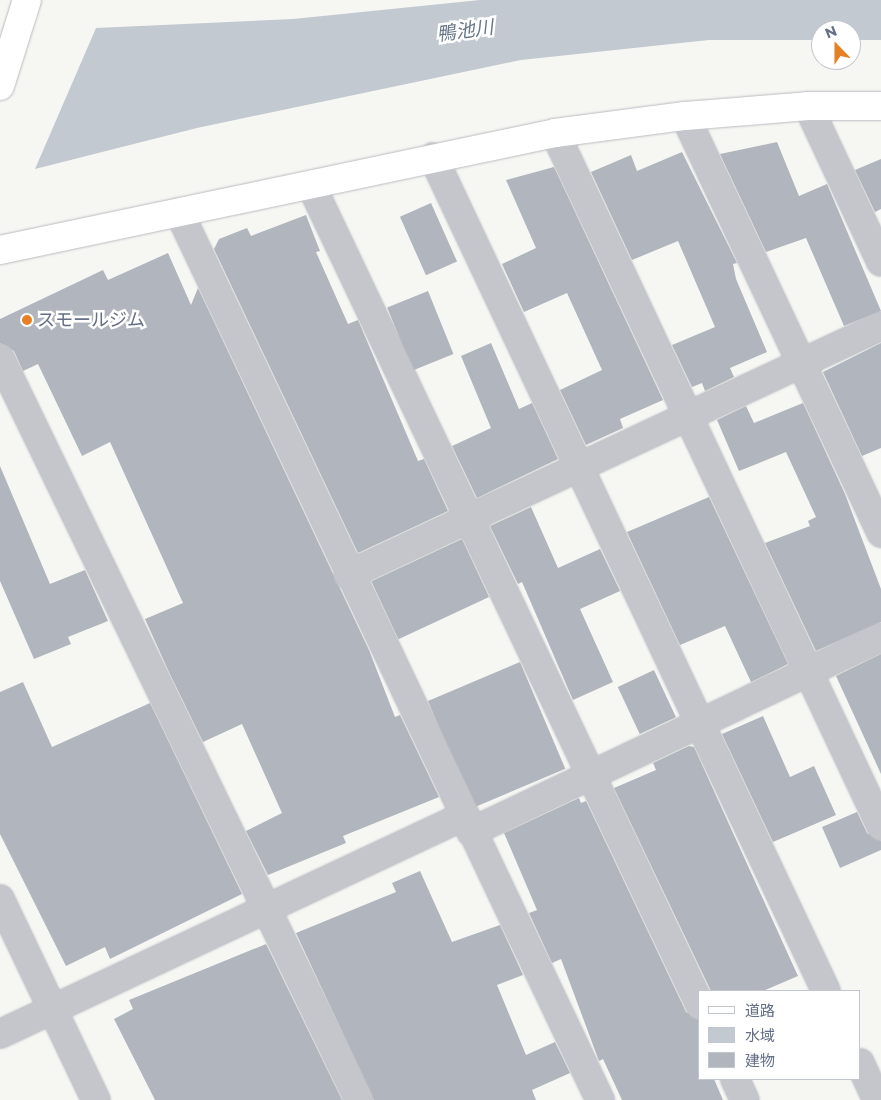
<!DOCTYPE html>
<meta charset="utf-8">
<style>
body{margin:0}
#map{position:relative;width:881px;height:1100px;overflow:hidden;background:#f6f7f3;font-family:Montserrat,"Noto Sans JP",sans-serif}
div>[style]{position:absolute}
.water>*{inset:0;background:#c3c9d1}
.building>*{inset:0;background:#b1b5bd;transform-origin:0 0}
.roads{filter:drop-shadow(0 0 1px #b9bbc1) drop-shadow(0 0 1px #b9bbc1)}
.street>*{height:28px;margin:-14px;padding:0 14px;transform-origin:14px;border-radius:14px;background:#c4c6cb}
.secondary>*{height:28px;margin:-14px;padding:0 14px;transform-origin:14px;border-radius:14px;background:#fff}
.highway>*{height:28px;margin:-14px;padding:0 14px;transform-origin:14px;border-radius:14px;background:#fff}
.dots>*{width:14px;height:14px;translate:-50% -50%;box-sizing:border-box;border:2px solid #fff;border-radius:50%}
span{translate:-50% -50%;white-space:nowrap;text-align:center;line-height:1.15;-webkit-text-stroke:5px #fff;paint-order:stroke}
.poi-label{font-size:18px;color:#656f85}
.left{translate:0 -50%;text-align:left}
.water-label{font-size:19px;color:#678;font-style:italic}
.legend{position:absolute;left:698px;top:990px;width:162px;height:90px;box-sizing:border-box;background:#fff;border:1px solid #c1c5ce;margin:0;padding:6px 9px;list-style:none;font-size:15px;color:#656f85}
.legend li{display:flex;align-items:center;gap:10px;height:25px}
.legend b{width:25px;border:1px solid #c1c5ce}
.north{position:absolute;left:811px;top:20px;width:50px;height:50px;box-sizing:border-box;background:#fff;border:1px solid #c1c5ce;border-radius:50%;rotate:338deg;font-size:14px;font-weight:700;line-height:20px;text-align:center;color:#656f85}
.north::after{content:'';display:block;margin:auto;width:18px;height:22px;background:#e58025;clip-path:polygon(50% 0,100% 100%,50% 72%,0 100%)}
</style>
<div id="map">
<div class="water">
<i style="clip-path:polygon(480px 0,881px 0,881px 40px,851px 40px,851px 30px,821px 30px,821px 40px,709px 40px,521px 60px,197px 128px,35px 169px,96px 28px,293px 19px)"></i>
</div>
<div class="building">
<i style="clip-path:polygon(777px 142px,799px 196px,827px 184px,881px 311px,844px 326px,806px 238px,766px 252px,720px 154px)"></i>
<i style="clip-path:polygon(682px 152px,737px 263px,733px 264px,736px 279px,767px 352px,730px 368px,734px 377px,705px 391px,702px 383px,692px 387px,672px 345px,715px 327px,678px 241px,632px 260px,591px 172px,631px 155px,637px 171px)"></i>
<i style="clip-path:polygon(881px 159px,881px 209px,875px 212px,855px 170px)"></i>
<i style="clip-path:polygon(554px 167px,663px 400px,620px 419px,623px 428px,586px 445px,560px 390px,602px 370px,567px 293px,524px 312px,502px 264px,536px 248px,506px 180px)"></i>
<i style="left:431px;top:203px;width:64px;height:34px;rotate:66deg"></i>
<i style="clip-path:polygon(306px 215px,320px 251px,316px 252px,348px 324px,358px 320px,418px 461px,424px 459px,448px 511px,358px 553px,214px 249px,219px 239px,247px 228px,251px 236px)"></i>
<i style="clip-path:polygon(168px 253px,191px 305px,198px 288px,369px 650px,395px 717px,400px 715px,439px 797px,343px 836px,346px 843px,268px 875px,246px 831px,282px 813px,242px 724px,203px 742px,169px 672px,145px 619px,183px 603px,110px 442px,82px 456px,38px 364px,23px 371px,14px 351px,0 343px,0 319px,103px 270px,108px 280px)"></i>
<i style="left:428px;top:291px;width:68px;height:44px;rotate:68deg"></i>
<i style="clip-path:polygon(491px 343px,519px 409px,532px 403px,558px 459px,477px 498px,452px 446px,491px 428px,461px 356px)"></i>
<i style="clip-path:polygon(881px 343px,881px 448px,862px 456px,823px 372px)"></i>
<i style="clip-path:polygon(803px 403px,845px 494px,881px 589px,881px 622px,816px 651px,765px 543px,810px 526px,808px 521px,816px 517px,786px 452px,739px 471px,717px 420px,746px 406px,754px 423px)"></i>
<i style="clip-path:polygon(0 466px,50px 584px,85px 570px,108px 621px,68px 637px,71px 644px,34px 659px,0 581px)"></i>
<i style="clip-path:polygon(709px 497px,788px 664px,751px 682px,725px 626px,680px 645px,627px 532px)"></i>
<i style="clip-path:polygon(531px 507px,558px 568px,600px 549px,620px 591px,580px 609px,613px 682px,573px 700px,522px 582px,518px 584px,490px 526px)"></i>
<i style="left:462px;top:539px;width:64px;height:100px;rotate:65deg"></i>
<i style="clip-path:polygon(881px 654px,881px 774px,836px 676px)"></i>
<i style="left:520px;top:662px;width:116px;height:100px;rotate:67deg"></i>
<i style="left:654px;top:670px;width:52px;height:40px;rotate:65deg"></i>
<i style="clip-path:polygon(23px 682px,52px 747px,150px 703px,242px 894px,110px 959px,105px 947px,66px 966px,0 834px,0 692px)"></i>
<i style="clip-path:polygon(763px 716px,790px 777px,814px 766px,836px 815px,773px 842px,722px 734px)"></i>
<i style="clip-path:polygon(689px 746px,694px 747px,798px 976px,763px 991px,711px 991px,614px 788px,656px 770px,653px 763px)"></i>
<i style="clip-path:polygon(579px 798px,581px 803px,586px 801px,686px 1012px,700px 1020px,700px 1079px,714px 1079px,723px 1100px,622px 1100px,603px 1059px,599px 1061px,561px 959px,552px 963px,529px 913px,537px 910px,504px 833px)"></i>
<i style="clip-path:polygon(857px 812px,867px 833px,881px 841px,881px 850px,840px 868px,822px 827px)"></i>
<i style="clip-path:polygon(420px 871px,452px 942px,500px 925px,523px 975px,497px 985px,526px 1055px,555px 1042px,570px 1073px,532px 1090px,536px 1100px,374px 1100px,296px 933px,396px 892px,392px 883px)"></i>
<i style="clip-path:polygon(266px 944px,342px 1100px,155px 1100px,114px 1019px,133px 1009px,129px 1000px)"></i>
</div>
<div class="roads">
<div class="street">
<i style="left:808px;top:106px;width:172px;rotate:64.9deg"></i>
<i style="left:685px;top:116px;width:461px;rotate:64.8deg"></i>
<i style="left:555px;top:133px;width:766px;rotate:64.81deg"></i>
<i style="left:433px;top:157px;width:922px;rotate:64.77deg"></i>
<i style="left:311px;top:185px;width:908px;rotate:64.62deg"></i>
<i style="left:179px;top:212px;width:983px;rotate:64.63deg"></i>
<i style="left:0;top:358px;width:824px;rotate:64.18deg"></i>
<i style="left:348px;top:575px;width:588px;rotate:-25.04deg"></i>
<i style="left:471px;top:832px;width:454px;rotate:-25.4deg"></i>
<i style="left:0;top:899px;width:223px;rotate:64.5deg"></i>
<i style="left:0;top:1034px;width:513px;rotate:-25.17deg"></i>
<i style="left:860px;top:1063px;width:41px;rotate:65.3deg"></i>
<i style="left:735px;top:1079px;width:23px;rotate:65deg"></i>
</div>
<div class="secondary">
<i style="left:0;top:250px;width:567px;rotate:-11.9deg"></i>
<i style="left:555px;top:133px;width:131px;rotate:-7.5deg"></i>
<i style="left:685px;top:116px;width:123px;rotate:-4.6deg"></i>
<i style="left:808px;top:106px;width:73px"></i>
</div>
<div class="highway">
<i style="left:0;top:86px;width:90px;rotate:-72.6deg"></i>
</div>
</div>
<div class="dots">
<i style="left:27px;top:320px;background:#e58025"></i>
</div>
<div class="poi-label">
<span class="left" style="left:37px;top:320px">スモールジム</span>
</div>
<div class="water-label">
<span style="left:465px;top:31px;rotate:-8deg">鴨池川</span>
</div>
<ul class="legend">
<li><b style="height:6px;background:#fff"></b>道路</li>
<li><b style="height:14px;background:#c3c9d1"></b>水域</li>
<li><b style="height:14px;background:#b1b5bd"></b>建物</li>
</ul>
<div class="north">N</div>
</div>
